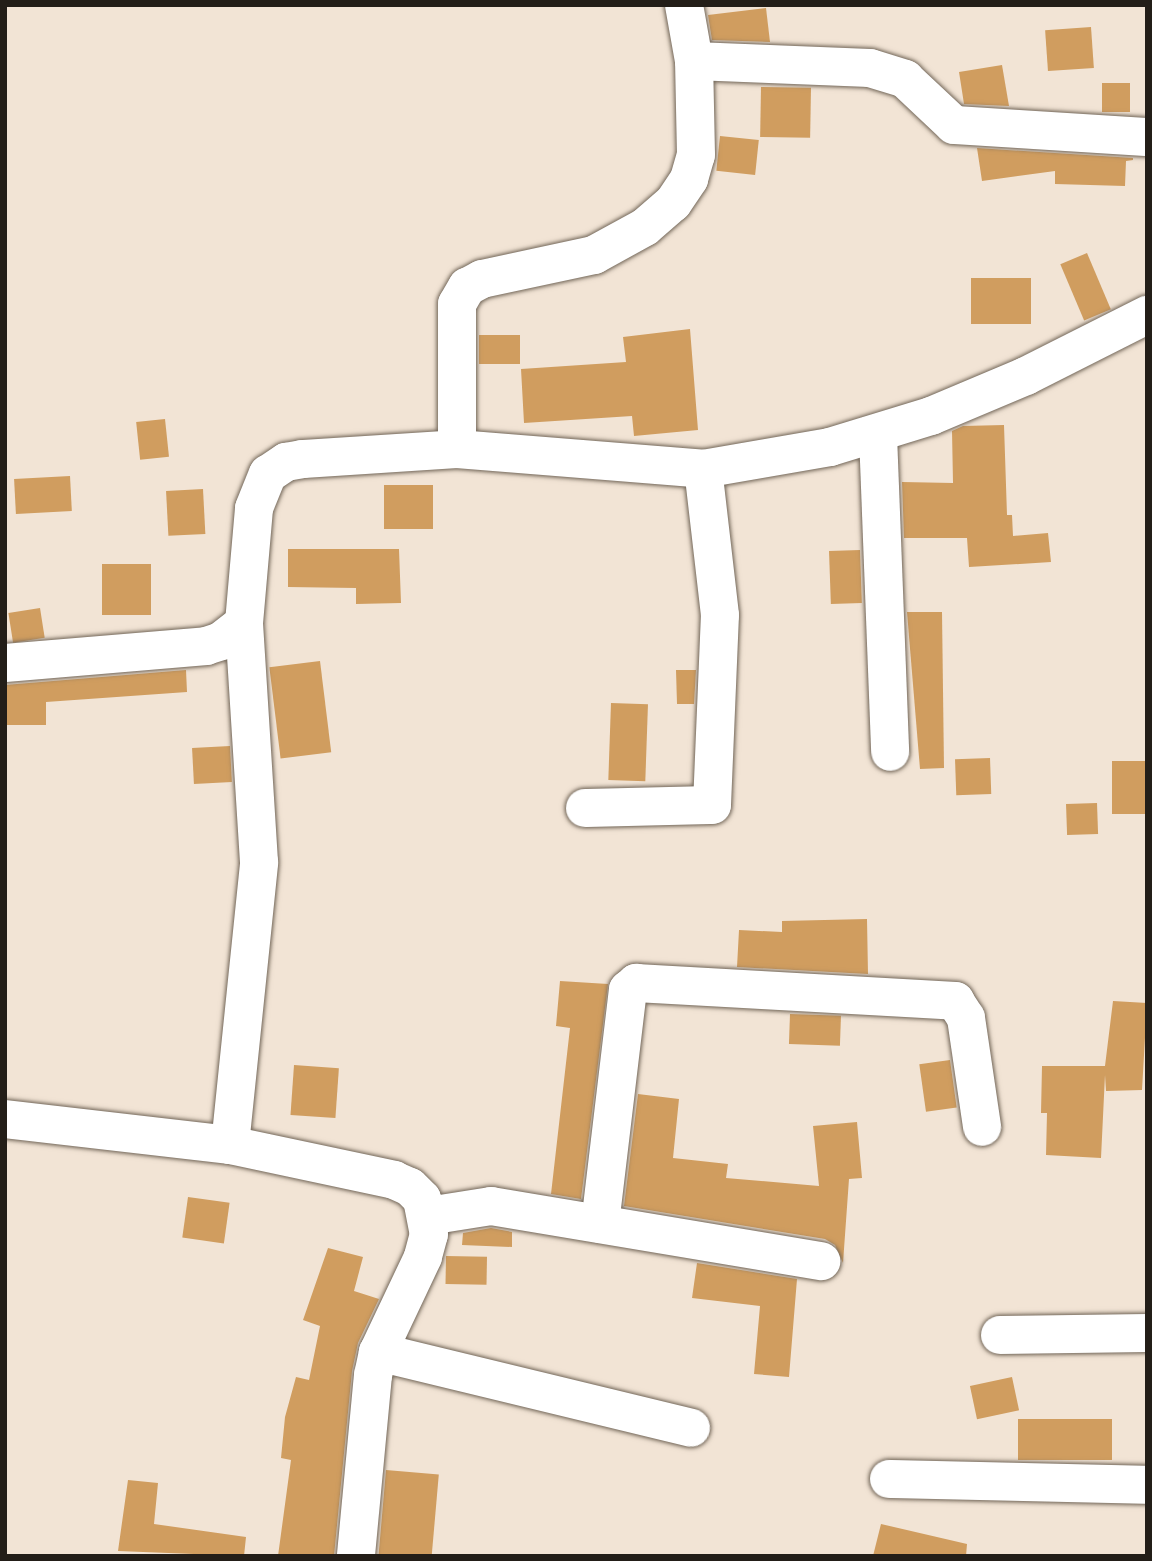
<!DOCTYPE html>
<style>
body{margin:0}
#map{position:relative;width:1152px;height:1561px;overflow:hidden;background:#f2e4d5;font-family:"DM Sans",sans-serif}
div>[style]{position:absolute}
.building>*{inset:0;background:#d09d5f;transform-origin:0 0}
.roads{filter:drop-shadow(0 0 2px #726658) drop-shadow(0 0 2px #726658)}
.minor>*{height:38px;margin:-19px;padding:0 19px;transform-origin:19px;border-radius:19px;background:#fff}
span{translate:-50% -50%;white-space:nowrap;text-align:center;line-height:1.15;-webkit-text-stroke:5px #fff;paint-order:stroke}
.frame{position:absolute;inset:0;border:7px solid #231e18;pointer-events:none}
</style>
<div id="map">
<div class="building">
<i style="clip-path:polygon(766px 8px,770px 42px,712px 40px,708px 15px)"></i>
<i style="left:1091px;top:27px;width:41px;height:46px;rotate:86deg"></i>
<i style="clip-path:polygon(1002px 65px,1009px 106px,964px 104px,959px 72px)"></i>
<i style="left:1102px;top:83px;width:28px;height:29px"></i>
<i style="left:761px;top:87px;width:50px;height:50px;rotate:1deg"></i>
<i style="left:720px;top:136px;width:39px;height:35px;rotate:6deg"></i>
<i style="clip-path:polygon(977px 148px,1133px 158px,1133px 160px,1126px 161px,1125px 186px,1055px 184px,1055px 171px,982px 181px)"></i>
<i style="left:1087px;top:253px;width:61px;height:29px;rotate:67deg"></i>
<i style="left:971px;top:278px;width:60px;height:46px"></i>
<i style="clip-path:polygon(690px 329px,698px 430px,634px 436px,632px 416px,524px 423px,521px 369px,626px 362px,623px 337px)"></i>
<i style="left:479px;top:335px;width:41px;height:29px"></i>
<i style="left:165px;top:419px;width:38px;height:29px;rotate:84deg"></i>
<i style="clip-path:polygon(1004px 425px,1007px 515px,1012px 515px,1013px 536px,1048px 533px,1051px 562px,969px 567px,967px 538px,904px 538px,902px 482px,953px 483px,952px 431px,963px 426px)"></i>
<i style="left:70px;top:476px;width:35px;height:56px;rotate:87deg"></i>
<i style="left:384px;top:485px;width:49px;height:44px"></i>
<i style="left:203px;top:489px;width:45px;height:37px;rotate:87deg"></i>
<i style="clip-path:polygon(288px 549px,399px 549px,401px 603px,356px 604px,356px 588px,288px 587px)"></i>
<i style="left:860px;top:550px;width:53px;height:31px;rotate:88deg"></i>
<i style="left:102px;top:564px;width:49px;height:51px"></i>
<i style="left:40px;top:608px;width:30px;height:32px;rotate:81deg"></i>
<i style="clip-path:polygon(907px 612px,942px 612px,944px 768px,920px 769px)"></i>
<i style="left:320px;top:661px;width:92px;height:51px;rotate:83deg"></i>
<i style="clip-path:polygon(186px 670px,187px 692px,46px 702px,46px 725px,5px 725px,5px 685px)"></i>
<i style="clip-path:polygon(676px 670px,696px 670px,694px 704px,677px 704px)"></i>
<i style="left:611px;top:703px;width:37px;height:77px;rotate:2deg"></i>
<i style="left:230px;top:746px;width:36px;height:38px;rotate:87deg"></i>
<i style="left:990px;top:758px;width:36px;height:35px;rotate:88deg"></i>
<i style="left:1147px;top:761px;width:53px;height:35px;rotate:90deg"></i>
<i style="left:1097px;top:803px;width:31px;height:31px;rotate:88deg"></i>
<i style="clip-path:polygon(867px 919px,868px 974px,737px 967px,739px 930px,782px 932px,782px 921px)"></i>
<i style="clip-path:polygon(560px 981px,608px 984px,581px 1199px,551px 1194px,570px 1028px,556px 1026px)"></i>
<i style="clip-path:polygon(1113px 1001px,1147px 1003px,1142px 1090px,1106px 1091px,1105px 1075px,1101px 1158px,1046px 1155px,1047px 1113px,1041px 1113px,1042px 1066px,1105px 1066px)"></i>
<i style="left:790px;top:1014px;width:51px;height:30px;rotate:2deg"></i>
<i style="left:950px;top:1060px;width:48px;height:31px;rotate:82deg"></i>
<i style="left:294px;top:1065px;width:45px;height:50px;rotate:4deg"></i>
<i style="clip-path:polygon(638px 1094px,679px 1099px,673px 1158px,728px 1164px,726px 1178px,819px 1186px,813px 1126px,857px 1122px,862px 1178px,849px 1179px,843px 1263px,835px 1245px,825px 1239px,624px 1206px)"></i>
<i style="left:188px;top:1197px;width:42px;height:41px;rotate:8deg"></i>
<i style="clip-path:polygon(491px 1228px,512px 1232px,512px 1247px,462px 1245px,463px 1233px)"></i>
<i style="clip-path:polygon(328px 1248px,363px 1257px,354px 1291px,379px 1299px,358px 1343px,352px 1371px,334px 1556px,278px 1556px,291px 1460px,281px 1458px,285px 1417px,296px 1377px,309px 1380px,320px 1326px,303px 1320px)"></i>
<i style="left:446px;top:1256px;width:41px;height:28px;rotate:1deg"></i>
<i style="clip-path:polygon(697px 1263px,797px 1279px,789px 1377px,754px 1374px,760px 1306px,692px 1298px)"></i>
<i style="left:1012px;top:1377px;width:34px;height:43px;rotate:78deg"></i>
<i style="left:1018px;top:1419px;width:94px;height:41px"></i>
<i style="left:386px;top:1470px;width:53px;height:86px;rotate:5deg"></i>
<i style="clip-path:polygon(128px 1480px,158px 1483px,154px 1524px,246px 1537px,244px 1556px,118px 1551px)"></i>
<i style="clip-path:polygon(881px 1524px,967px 1544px,966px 1556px,873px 1556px)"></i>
</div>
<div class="roads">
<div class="minor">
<i style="left:694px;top:61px;width:176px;rotate:2.3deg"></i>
<i style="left:870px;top:68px;width:37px;rotate:17deg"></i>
<i style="left:905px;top:79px;width:67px;rotate:43.2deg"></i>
<i style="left:954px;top:125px;width:193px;rotate:3.6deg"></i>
<i style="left:878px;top:435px;width:317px;rotate:87.8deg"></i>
<i style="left:457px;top:449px;width:247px;rotate:4.6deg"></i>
<i style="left:703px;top:469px;width:129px;rotate:-9.8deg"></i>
<i style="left:830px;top:447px;width:106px;rotate:-17.1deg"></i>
<i style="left:931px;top:416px;width:103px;rotate:-22.8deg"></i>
<i style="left:1026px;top:376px;width:136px;rotate:-26.8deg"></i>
<i style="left:5px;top:663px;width:202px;rotate:-4.8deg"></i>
<i style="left:206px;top:646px;width:16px;rotate:-18deg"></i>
<i style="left:221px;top:641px;width:29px;rotate:-38deg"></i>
<i style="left:244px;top:623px;width:115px;rotate:-85deg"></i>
<i style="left:254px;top:508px;width:37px;rotate:-68deg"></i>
<i style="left:268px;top:474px;width:22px;rotate:-34deg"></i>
<i style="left:286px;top:462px;width:17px;rotate:-10deg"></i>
<i style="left:303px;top:459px;width:154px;rotate:-3.7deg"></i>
<i style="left:457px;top:449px;width:145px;rotate:-90deg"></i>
<i style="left:457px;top:304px;width:20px;rotate:-60deg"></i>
<i style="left:467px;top:287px;width:17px;rotate:-28deg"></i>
<i style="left:482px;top:279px;width:115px;rotate:-12.1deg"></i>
<i style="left:594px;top:255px;width:58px;rotate:-28.8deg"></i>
<i style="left:645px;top:227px;width:37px;rotate:-41deg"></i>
<i style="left:673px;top:203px;width:29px;rotate:-56deg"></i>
<i style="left:689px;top:179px;width:25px;rotate:-74deg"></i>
<i style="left:696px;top:155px;width:94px;rotate:-91.2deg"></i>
<i style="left:694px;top:61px;width:57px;rotate:-100.1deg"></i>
<i style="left:585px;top:808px;width:127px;rotate:-1.4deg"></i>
<i style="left:712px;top:805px;width:190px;rotate:-87.6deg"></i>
<i style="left:720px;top:615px;width:147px;rotate:-96.6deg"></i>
<i style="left:5px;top:1119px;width:226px;rotate:6.6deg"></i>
<i style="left:230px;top:1145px;width:168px;rotate:12deg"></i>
<i style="left:394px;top:1180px;width:17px;rotate:24deg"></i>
<i style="left:410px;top:1187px;width:17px;rotate:45deg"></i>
<i style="left:422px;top:1199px;width:36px;rotate:79deg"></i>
<i style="left:429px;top:1234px;width:24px;rotate:105deg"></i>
<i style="left:423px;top:1257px;width:105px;rotate:115.3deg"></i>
<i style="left:378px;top:1352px;width:24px;rotate:102deg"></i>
<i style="left:373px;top:1375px;width:182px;rotate:95.4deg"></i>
<i style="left:230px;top:1145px;width:284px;rotate:-84.1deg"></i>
<i style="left:259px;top:862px;width:239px;rotate:-93.6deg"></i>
<i style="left:428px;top:1216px;width:64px;rotate:-9deg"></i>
<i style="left:491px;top:1206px;width:335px;rotate:9.5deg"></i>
<i style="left:600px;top:1224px;width:236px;rotate:-83.2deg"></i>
<i style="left:628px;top:990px;width:11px;rotate:-41deg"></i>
<i style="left:636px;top:983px;width:320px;rotate:3.2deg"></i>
<i style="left:955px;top:1001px;width:20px;rotate:57deg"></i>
<i style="left:966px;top:1018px;width:110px;rotate:81.6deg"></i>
<i style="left:1000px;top:1335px;width:147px;rotate:-0.8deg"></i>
<i style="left:378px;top:1352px;width:322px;rotate:13.6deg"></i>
<i style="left:889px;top:1479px;width:258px;rotate:1.3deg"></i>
</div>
</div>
<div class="frame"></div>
</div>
